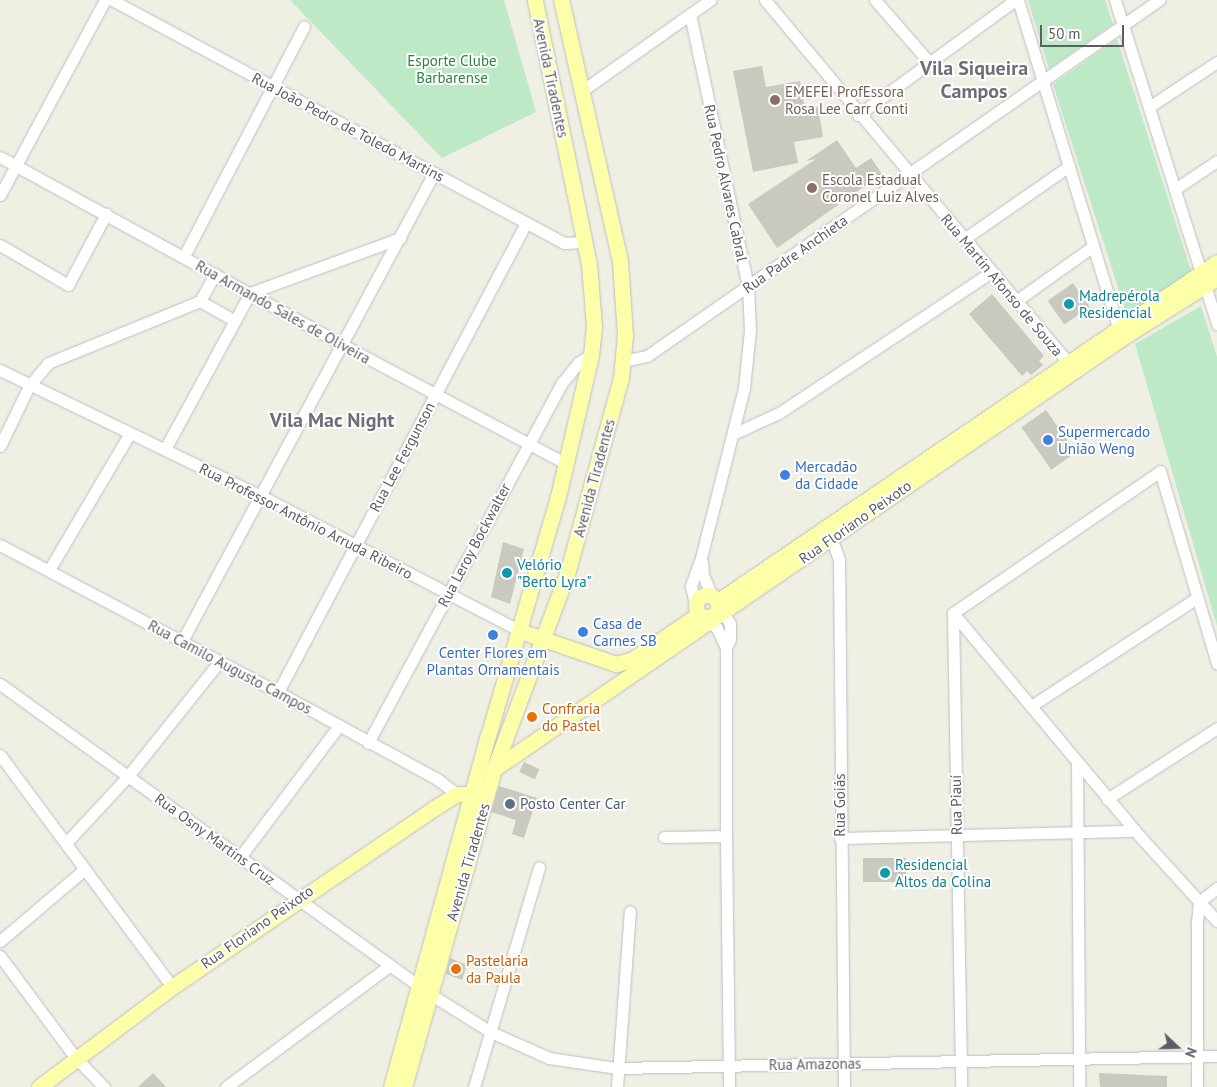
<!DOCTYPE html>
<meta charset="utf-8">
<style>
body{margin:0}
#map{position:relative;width:1217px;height:1087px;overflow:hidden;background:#efefe3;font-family:"PT Sans",sans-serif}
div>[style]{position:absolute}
.green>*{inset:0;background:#bde9c6}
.building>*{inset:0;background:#cac9c0;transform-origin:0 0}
.roads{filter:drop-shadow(0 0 1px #bdbfc5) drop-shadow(0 0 1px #bdbfc5)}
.minor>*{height:11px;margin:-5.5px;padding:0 5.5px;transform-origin:5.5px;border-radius:5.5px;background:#fff}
.major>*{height:15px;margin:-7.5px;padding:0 7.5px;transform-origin:7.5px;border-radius:7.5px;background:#fdffa8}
.major>.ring{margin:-7.5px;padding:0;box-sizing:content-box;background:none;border:15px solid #fdffa8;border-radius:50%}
.dots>*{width:14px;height:14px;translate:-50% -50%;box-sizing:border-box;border:2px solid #fff;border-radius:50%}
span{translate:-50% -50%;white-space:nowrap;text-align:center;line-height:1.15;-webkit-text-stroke:4px #fff;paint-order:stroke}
.park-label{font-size:15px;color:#2d8242}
.street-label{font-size:15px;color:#5b5e65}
.education-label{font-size:15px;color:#785e54}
.left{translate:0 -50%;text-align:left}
.culture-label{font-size:15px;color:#0d838f}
.shop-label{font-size:15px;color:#366cbe}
.food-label{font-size:15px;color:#c56008}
.service-label{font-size:15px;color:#4e5e75}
.district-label{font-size:20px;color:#6c6f77;font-weight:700}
.north{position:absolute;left:1152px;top:1022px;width:50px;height:50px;-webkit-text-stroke:4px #fff;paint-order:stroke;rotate:111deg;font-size:14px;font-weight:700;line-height:20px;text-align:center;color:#5b5e65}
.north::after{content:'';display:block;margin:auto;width:18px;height:22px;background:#5b5e65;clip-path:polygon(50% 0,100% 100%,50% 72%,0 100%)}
.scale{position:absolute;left:1040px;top:25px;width:84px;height:22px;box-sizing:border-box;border:2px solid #5b5e65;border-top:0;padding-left:6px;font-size:15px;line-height:18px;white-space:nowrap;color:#5b5e65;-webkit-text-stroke:4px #fff;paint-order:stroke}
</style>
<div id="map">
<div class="green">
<i style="clip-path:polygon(290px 0,504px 0,536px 112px,442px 158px)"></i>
<i style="clip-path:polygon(1028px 0,1105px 0,1113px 24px,1049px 69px)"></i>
<i style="clip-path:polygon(1117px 39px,1192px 274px,1127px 316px,1053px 84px)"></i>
<i style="clip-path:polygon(1201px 306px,1217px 357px,1217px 626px,1135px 344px)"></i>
</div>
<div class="building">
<i style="clip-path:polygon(762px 66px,766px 87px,800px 81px,805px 110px,818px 107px,823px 137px,794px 142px,798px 163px,753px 172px,733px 71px)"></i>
<i style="clip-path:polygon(837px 140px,856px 168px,871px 158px,882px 174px,777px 248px,748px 204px,816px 159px,806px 161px)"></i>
<i style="left:1073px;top:283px;width:29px;height:31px;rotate:55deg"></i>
<i style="clip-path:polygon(992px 294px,1044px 356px,1039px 361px,1043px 365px,1031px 375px,1027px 371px,1022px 376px,969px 314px)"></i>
<i style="left:1046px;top:410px;width:52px;height:30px;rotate:55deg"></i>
<i style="clip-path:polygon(503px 542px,524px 549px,510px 604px,491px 597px)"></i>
<i style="left:524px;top:762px;width:17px;height:11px;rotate:25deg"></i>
<i style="clip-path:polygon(499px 786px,537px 798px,524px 838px,512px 834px,516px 820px,491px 812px)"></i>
<i style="left:906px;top:858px;width:24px;height:43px;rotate:90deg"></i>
<i style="clip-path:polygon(450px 958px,467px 965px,462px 980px,446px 974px)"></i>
<i style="clip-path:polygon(153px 1073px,166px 1087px,138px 1087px)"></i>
<i style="clip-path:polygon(1099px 1073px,1167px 1076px,1167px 1087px,1100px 1087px)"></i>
</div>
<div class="roads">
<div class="minor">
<i style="left:112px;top:0;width:513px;rotate:28.26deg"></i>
<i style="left:564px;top:243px;width:21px;rotate:-3deg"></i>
<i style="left:765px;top:0;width:481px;rotate:50.1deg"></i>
<i style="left:875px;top:0;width:82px;rotate:48.9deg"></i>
<i style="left:1018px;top:0;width:349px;rotate:73deg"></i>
<i style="left:1115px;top:0;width:340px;rotate:72.5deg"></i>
<i style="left:690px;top:14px;width:278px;rotate:78deg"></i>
<i style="left:748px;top:286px;width:44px;rotate:87.4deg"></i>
<i style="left:750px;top:330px;width:58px;rotate:95.9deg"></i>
<i style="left:744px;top:388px;width:175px;rotate:104.2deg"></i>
<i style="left:701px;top:558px;width:30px;rotate:110deg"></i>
<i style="left:691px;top:586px;width:22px;rotate:77deg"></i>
<i style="left:583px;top:90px;width:156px;rotate:-35.3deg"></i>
<i style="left:1149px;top:107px;width:82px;rotate:-33.5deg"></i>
<i style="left:858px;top:115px;width:195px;rotate:-36.2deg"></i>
<i style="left:0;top:157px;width:391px;rotate:28.7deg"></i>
<i style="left:343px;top:345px;width:254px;rotate:28deg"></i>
<i style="left:1175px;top:189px;width:50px;rotate:-33.7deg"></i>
<i style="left:0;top:195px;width:221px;rotate:-61.7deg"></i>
<i style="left:964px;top:239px;width:128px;rotate:-34.8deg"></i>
<i style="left:0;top:245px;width:79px;rotate:30.5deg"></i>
<i style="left:68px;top:285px;width:81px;rotate:-61.8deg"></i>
<i style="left:184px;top:256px;width:259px;rotate:-62.4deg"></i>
<i style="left:200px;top:301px;width:40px;rotate:29.7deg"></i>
<i style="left:1016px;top:301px;width:93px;rotate:-35.4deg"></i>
<i style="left:623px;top:361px;width:25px;rotate:-12deg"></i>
<i style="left:647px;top:356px;width:624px;rotate:-34.81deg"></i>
<i style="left:0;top:370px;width:290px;rotate:25.8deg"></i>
<i style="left:261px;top:496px;width:292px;rotate:27.5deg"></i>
<i style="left:733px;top:434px;width:51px;rotate:-24.5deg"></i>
<i style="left:779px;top:413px;width:255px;rotate:-33.6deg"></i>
<i style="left:0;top:446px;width:67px;rotate:-64.2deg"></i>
<i style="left:29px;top:386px;width:30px;rotate:-50deg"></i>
<i style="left:48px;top:363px;width:164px;rotate:-22.2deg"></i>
<i style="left:200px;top:301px;width:31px;rotate:-61deg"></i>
<i style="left:165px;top:449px;width:178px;rotate:-61.4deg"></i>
<i style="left:250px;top:293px;width:160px;rotate:-20.1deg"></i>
<i style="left:829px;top:531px;width:31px;rotate:71deg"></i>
<i style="left:839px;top:560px;width:527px;rotate:89.46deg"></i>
<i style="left:0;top:545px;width:314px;rotate:27.9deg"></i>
<i style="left:278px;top:692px;width:181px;rotate:28.7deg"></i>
<i style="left:437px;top:779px;width:25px;rotate:37deg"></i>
<i style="left:702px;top:562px;width:13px;rotate:86deg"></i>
<i style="left:703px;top:575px;width:23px;rotate:67deg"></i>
<i style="left:49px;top:570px;width:159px;rotate:-59.4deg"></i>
<i style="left:719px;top:605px;width:22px;rotate:60deg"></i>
<i style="left:730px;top:624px;width:15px;rotate:90deg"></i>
<i style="left:730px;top:639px;width:10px;rotate:114deg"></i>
<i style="left:726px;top:648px;width:188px;rotate:90deg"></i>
<i style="left:726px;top:836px;width:251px;rotate:89.3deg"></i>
<i style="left:953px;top:613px;width:474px;rotate:89deg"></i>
<i style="left:953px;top:613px;width:251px;rotate:-34.4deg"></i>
<i style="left:1160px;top:471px;width:201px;rotate:73.5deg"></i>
<i style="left:953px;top:613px;width:284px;rotate:50.1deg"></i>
<i style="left:1135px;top:831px;width:122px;rotate:47.7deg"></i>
<i style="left:704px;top:618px;width:16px;rotate:38deg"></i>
<i style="left:717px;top:628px;width:22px;rotate:66deg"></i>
<i style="left:182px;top:641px;width:532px;rotate:-61.7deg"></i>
<i style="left:0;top:684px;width:530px;rotate:35.79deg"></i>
<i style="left:430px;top:994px;width:72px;rotate:31.9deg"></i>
<i style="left:491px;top:1032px;width:64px;rotate:24.1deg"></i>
<i style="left:549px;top:1058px;width:69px;rotate:8.4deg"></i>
<i style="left:617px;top:1068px;width:600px;rotate:-1.15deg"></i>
<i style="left:278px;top:692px;width:531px;rotate:-62.13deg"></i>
<i style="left:1031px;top:706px;width:199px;rotate:-33.1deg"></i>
<i style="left:368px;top:743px;width:409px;rotate:-61.7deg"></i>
<i style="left:562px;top:383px;width:26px;rotate:-51deg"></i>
<i style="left:578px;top:363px;width:15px;rotate:-32deg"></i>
<i style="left:0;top:755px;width:289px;rotate:53.4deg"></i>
<i style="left:1077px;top:762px;width:325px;rotate:89.6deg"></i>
<i style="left:1107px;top:799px;width:131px;rotate:-32.8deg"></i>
<i style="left:664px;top:837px;width:62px;rotate:-0.9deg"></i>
<i style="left:840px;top:838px;width:295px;rotate:-1.4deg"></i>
<i style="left:66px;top:843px;width:91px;rotate:-47.2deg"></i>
<i style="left:128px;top:776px;width:146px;rotate:-51.4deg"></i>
<i style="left:240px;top:857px;width:163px;rotate:-53deg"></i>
<i style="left:0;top:941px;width:111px;rotate:-40.3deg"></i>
<i style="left:0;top:956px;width:126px;rotate:53.4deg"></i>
<i style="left:75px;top:1057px;width:42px;rotate:46deg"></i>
<i style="left:226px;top:1087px;width:203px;rotate:-36.6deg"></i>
<i style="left:474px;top:1087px;width:229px;rotate:-73.5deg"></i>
<i style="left:617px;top:1087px;width:176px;rotate:-85.8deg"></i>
<i style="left:1197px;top:1087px;width:165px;rotate:-90deg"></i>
<i style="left:1197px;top:922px;width:20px;rotate:-84deg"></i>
<i style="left:1199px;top:902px;width:23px;rotate:-38deg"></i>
</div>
<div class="major">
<i class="ring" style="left:696px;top:595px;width:7px;height:7px"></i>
<i style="left:718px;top:601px;width:603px;rotate:-34.19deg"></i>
<i style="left:520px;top:631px;width:102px;rotate:19deg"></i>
<i style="left:616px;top:664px;width:18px;rotate:-16deg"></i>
<i style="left:633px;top:659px;width:80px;rotate:-34.3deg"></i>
<i style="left:494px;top:769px;width:762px;rotate:-34.46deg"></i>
<i style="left:1122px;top:338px;width:112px;rotate:-32.3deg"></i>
<i style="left:39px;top:1087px;width:166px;rotate:-36.9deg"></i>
<i style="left:172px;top:987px;width:317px;rotate:-34.3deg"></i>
<i style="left:434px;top:808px;width:27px;rotate:-31deg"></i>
<i style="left:457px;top:794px;width:23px"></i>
<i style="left:391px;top:1087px;width:364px;rotate:-74.6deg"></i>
<i style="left:488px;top:736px;width:249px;rotate:-73.7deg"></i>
<i style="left:558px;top:497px;width:146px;rotate:-76.9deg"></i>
<i style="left:591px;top:355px;width:29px;rotate:-84deg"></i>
<i style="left:594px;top:326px;width:62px;rotate:-94.6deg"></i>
<i style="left:589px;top:264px;width:269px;rotate:-101.6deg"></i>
<i style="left:404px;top:1087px;width:330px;rotate:-74.2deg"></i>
<i style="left:494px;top:769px;width:208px;rotate:-69.5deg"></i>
<i style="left:567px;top:574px;width:203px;rotate:-74.6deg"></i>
<i style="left:621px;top:378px;width:43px;rotate:-84.7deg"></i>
<i style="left:625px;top:335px;width:74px;rotate:-93.9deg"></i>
<i style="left:620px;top:261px;width:268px;rotate:-102.7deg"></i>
</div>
</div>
<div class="dots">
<i style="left:775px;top:100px;background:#8d6e63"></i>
<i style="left:812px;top:188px;background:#8d6e63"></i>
<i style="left:1069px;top:304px;background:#0f9aa8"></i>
<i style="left:1048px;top:440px;background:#3f7fe0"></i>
<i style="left:785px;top:475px;background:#3f7fe0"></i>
<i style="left:507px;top:573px;background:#0f9aa8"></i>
<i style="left:583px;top:632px;background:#3f7fe0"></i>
<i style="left:493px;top:635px;background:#3f7fe0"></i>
<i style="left:532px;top:717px;background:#e8710a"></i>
<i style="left:510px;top:804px;background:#5c6f8a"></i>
<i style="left:885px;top:873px;background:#0f9aa8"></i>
<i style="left:456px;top:969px;background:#e8710a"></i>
</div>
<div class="park-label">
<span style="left:452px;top:69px">Esporte Clube<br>Barbarense</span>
</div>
<div class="street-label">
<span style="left:551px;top:78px;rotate:78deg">Avenida Tiradentes</span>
<span style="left:348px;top:127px;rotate:28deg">Rua João Pedro de Toledo Martins</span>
<span style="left:726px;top:183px;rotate:78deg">Rua Pedro Alvares Cabral</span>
<span style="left:795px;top:254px;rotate:-35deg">Rua Padre Anchieta</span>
<span style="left:1002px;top:285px;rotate:50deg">Rua Martin Afonso de Souza</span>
<span style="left:283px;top:312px;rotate:29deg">Rua Armando Sales de Oliveira</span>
<span style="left:402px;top:457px;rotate:-62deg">Rua Lee Fergunson</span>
<span style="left:594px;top:478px;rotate:-75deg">Avenida Tiradentes</span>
<span style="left:306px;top:521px;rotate:27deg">Rua Professor Antônio Arruda Ribeiro</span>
<span style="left:855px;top:522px;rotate:-35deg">Rua Floriano Peixoto</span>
<span style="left:474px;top:545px;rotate:-62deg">Rua Leroy Bockwalter</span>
<span style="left:230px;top:667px;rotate:28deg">Rua Camilo Augusto Campos</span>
<span style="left:840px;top:805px;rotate:-90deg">Rua Goiás</span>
<span style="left:956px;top:805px;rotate:-91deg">Rua Piauí</span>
<span style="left:215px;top:839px;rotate:36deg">Rua Osny Martins Cruz</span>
<span style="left:468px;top:862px;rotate:-74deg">Avenida Tiradentes</span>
<span style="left:257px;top:927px;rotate:-35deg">Rua Floriano Peixoto</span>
<span style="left:815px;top:1064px;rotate:-1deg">Rua Amazonas</span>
</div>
<div class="education-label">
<span class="left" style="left:785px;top:100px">EMEFEI ProfEssora<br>Rosa Lee Carr Conti</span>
<span class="left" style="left:822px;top:188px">Escola Estadual<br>Coronel Luiz Alves</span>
</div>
<div class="culture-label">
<span class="left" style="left:1079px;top:304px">Madrepérola<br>Residencial</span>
<span class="left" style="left:517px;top:573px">Velório<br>"Berto Lyra"</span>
<span class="left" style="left:895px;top:873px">Residencial<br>Altos da Colina</span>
</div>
<div class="shop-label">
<span class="left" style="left:1058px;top:440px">Supermercado<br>União Weng</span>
<span class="left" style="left:795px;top:475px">Mercadão<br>da Cidade</span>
<span class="left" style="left:593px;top:632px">Casa de<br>Carnes SB</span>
<span style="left:493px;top:661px">Center Flores em<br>Plantas Ornamentais</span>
</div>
<div class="food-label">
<span class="left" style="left:542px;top:717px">Confraria<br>do Pastel</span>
<span class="left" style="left:466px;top:969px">Pastelaria<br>da Paula</span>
</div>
<div class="service-label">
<span class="left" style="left:520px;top:804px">Posto Center Car</span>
</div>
<div class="district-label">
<span style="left:974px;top:80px">Vila Siqueira<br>Campos</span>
<span style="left:332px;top:420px">Vila Mac Night</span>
</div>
<div class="north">N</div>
<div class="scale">50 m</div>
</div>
